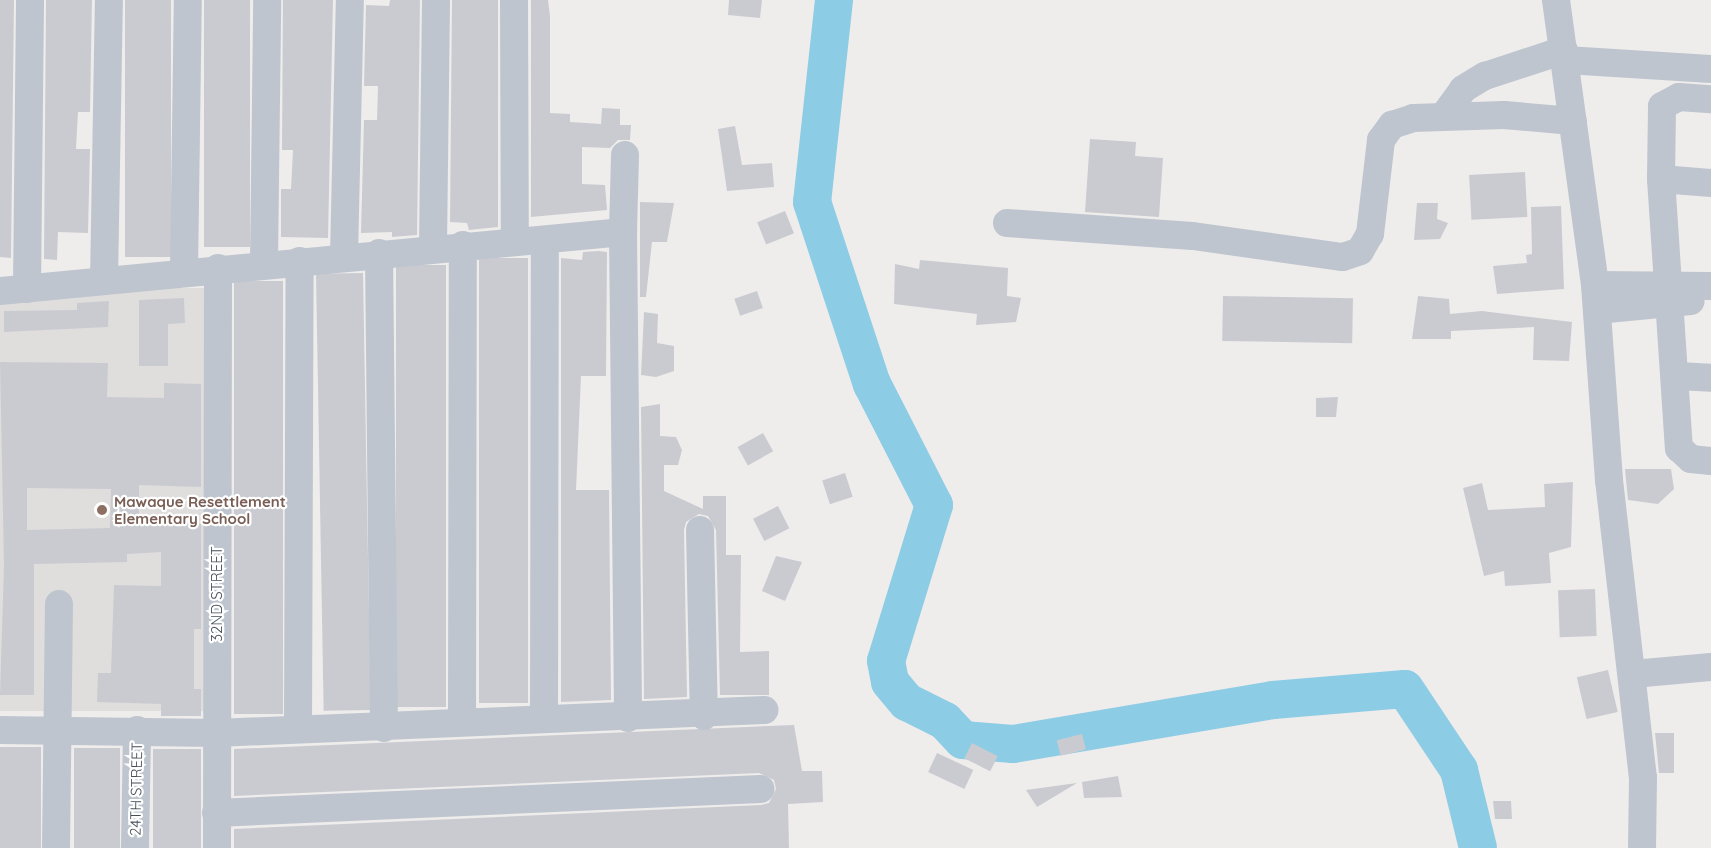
<!DOCTYPE html>
<style>
body{margin:0}
#map{position:relative;width:1711px;height:848px;overflow:hidden;background:#efecec;font-family:Quicksand,sans-serif}
div>[style]{position:absolute}
.education>*{inset:0;background:#e0dddd;transform-origin:0 0}
.river>*{height:38px;margin:-19px;padding:0 19px;transform-origin:19px;border-radius:19px;background:#8ccce5}
.building>*{inset:0;background:#cacbd1;transform-origin:0 0}
.minor>*{height:28px;margin:-14px;padding:0 14px;transform-origin:14px;border-radius:14px;background:#bec5ce}
.dots>*{width:16px;height:16px;translate:-50% -50%;box-sizing:border-box;border:3px solid #fff;border-radius:50%}
span{translate:-50% -50%;white-space:nowrap;text-align:center;line-height:1.15;-webkit-text-stroke:4.5px #fff;paint-order:stroke}
.education-label{font-size:15px;color:#785e54;font-weight:700}
.left{translate:0 -50%;text-align:left}
.street-label{font-size:15px;color:#464e58}
</style>
<div id="map">
<div class="education">
<i style="left:204px;top:288px;width:423px;height:205px;rotate:90deg"></i>
</div>
<div class="river">
<i style="left:834px;top:0;width:203px;rotate:96.2deg"></i>
<i style="left:812px;top:202px;width:192px;rotate:71.8deg"></i>
<i style="left:872px;top:384px;width:136px;rotate:62.9deg"></i>
<i style="left:934px;top:505px;width:163px;rotate:107.1deg"></i>
<i style="left:886px;top:661px;width:21px;rotate:79deg"></i>
<i style="left:890px;top:682px;width:26px;rotate:50deg"></i>
<i style="left:907px;top:702px;width:42px;rotate:26.6deg"></i>
<i style="left:945px;top:721px;width:26px;rotate:47deg"></i>
<i style="left:963px;top:740px;width:50px;rotate:4.6deg"></i>
<i style="left:1013px;top:744px;width:264px;rotate:-9.6deg"></i>
<i style="left:1273px;top:700px;width:132px;rotate:-4.8deg"></i>
<i style="left:1405px;top:689px;width:97px;rotate:56.3deg"></i>
<i style="left:1459px;top:770px;width:80px;rotate:76.3deg"></i>
</div>
<div class="building">
<i style="clip-path:polygon(0 0,14px 0,11px 258px,0 257px)"></i>
<i style="clip-path:polygon(46px 0,92px 0,90px 112px,78px 112px,76px 149px,90px 149px,88px 233px,58px 232px,57px 260px,44px 259px)"></i>
<i style="left:125px;top:0;width:46px;height:257px"></i>
<i style="left:204px;top:0;width:46px;height:247px"></i>
<i style="clip-path:polygon(283px 0,333px 0,328px 238px,281px 237px,281px 189px,291px 189px,293px 150px,282px 150px)"></i>
<i style="clip-path:polygon(390px 0,420px 0,417px 235px,392px 237px,392px 232px,361px 233px,364px 120px,377px 120px,378px 86px,364px 86px,366px 5px,389px 6px)"></i>
<i style="clip-path:polygon(452px 0,498px 0,498px 227px,469px 230px,467px 223px,450px 222px)"></i>
<i style="clip-path:polygon(531px 0,548px 0,550px 16px,550px 113px,570px 114px,570px 122px,601px 124px,602px 108px,620px 109px,620px 125px,631px 125px,630px 140px,618px 140px,610px 148px,582px 147px,582px 184px,605px 185px,607px 210px,531px 217px)"></i>
<i style="clip-path:polygon(729px 0,762px 0,760px 18px,728px 15px)"></i>
<i style="clip-path:polygon(735px 126px,742px 165px,772px 163px,774px 187px,727px 191px,718px 129px)"></i>
<i style="clip-path:polygon(1090px 139px,1136px 142px,1135px 156px,1163px 158px,1159px 217px,1085px 212px)"></i>
<i style="left:1525px;top:172px;width:45px;height:56px;rotate:87deg"></i>
<i style="clip-path:polygon(640px 202px,674px 203px,667px 242px,652px 242px,646px 297px,640px 297px)"></i>
<i style="clip-path:polygon(1417px 203px,1438px 203px,1437px 219px,1448px 223px,1440px 239px,1414px 240px)"></i>
<i style="clip-path:polygon(1561px 206px,1564px 289px,1497px 294px,1493px 266px,1527px 263px,1526px 255px,1532px 254px,1531px 207px)"></i>
<i style="left:785px;top:211px;width:24px;height:30px;rotate:68deg"></i>
<i style="clip-path:polygon(599px 251px,607px 252px,606px 376px,581px 376px,576px 490px,609px 490px,611px 700px,561px 702px,561px 258px,582px 260px,583px 252px)"></i>
<i style="left:528px;top:258px;width:445px;height:49px;rotate:90deg"></i>
<i style="clip-path:polygon(920px 260px,1008px 268px,1007px 296px,1021px 298px,1016px 322px,976px 325px,977px 314px,894px 304px,895px 264px,919px 269px)"></i>
<i style="left:446px;top:265px;width:442px;height:50px;rotate:90deg"></i>
<i style="left:363px;top:273px;width:437px;height:47px;rotate:89deg"></i>
<i style="left:283px;top:281px;width:433px;height:49px;rotate:90deg"></i>
<i style="left:757px;top:291px;width:18px;height:24px;rotate:71deg"></i>
<i style="left:1223px;top:296px;width:130px;height:45px;rotate:1deg"></i>
<i style="clip-path:polygon(1418px 296px,1449px 299px,1450px 314px,1482px 311px,1572px 322px,1569px 361px,1533px 360px,1534px 327px,1451px 331px,1451px 339px,1412px 339px)"></i>
<i style="clip-path:polygon(184px 298px,185px 323px,168px 324px,168px 366px,139px 366px,139px 300px)"></i>
<i style="clip-path:polygon(109px 301px,108px 327px,4px 332px,4px 311px,77px 310px,77px 303px)"></i>
<i style="clip-path:polygon(644px 312px,658px 314px,657px 343px,674px 346px,674px 371px,656px 377px,641px 375px)"></i>
<i style="clip-path:polygon(evenodd,0 362px,108px 363px,107px 397px,164px 398px,164px 383px,201px 384px,201px 487px,139px 485px,139px 521px,201px 524px,201px 629px,194px 629px,194px 689px,201px 689px,201px 716px,161px 716px,161px 704px,97px 702px,98px 673px,111px 673px,114px 585px,161px 586px,161px 552px,127px 554px,127px 562px,34px 564px,34px 695px,0 695px,4px 565px,0 362px,27px 488px,111px 489px,110px 528px,27px 530px,27px 488px)"></i>
<i style="clip-path:polygon(1338px 397px,1336px 417px,1316px 417px,1316px 398px)"></i>
<i style="clip-path:polygon(660px 404px,660px 436px,676px 437px,682px 450px,678px 465px,664px 465px,664px 491px,703px 509px,703px 496px,726px 496px,726px 555px,741px 555px,740px 652px,769px 651px,769px 695px,720px 695px,716px 530px,708px 516px,699px 514px,686px 522px,684px 530px,687px 697px,644px 699px,641px 407px)"></i>
<i style="left:763px;top:433px;width:21px;height:29px;rotate:61deg"></i>
<i style="clip-path:polygon(1625px 469px,1671px 469px,1674px 489px,1658px 504px,1628px 500px)"></i>
<i style="left:845px;top:473px;width:25px;height:24px;rotate:72deg"></i>
<i style="clip-path:polygon(1573px 482px,1571px 547px,1549px 553px,1551px 583px,1505px 586px,1504px 571px,1484px 576px,1463px 488px,1482px 483px,1488px 510px,1545px 507px,1544px 484px)"></i>
<i style="left:778px;top:506px;width:25px;height:28px;rotate:63deg"></i>
<i style="clip-path:polygon(776px 556px,802px 562px,785px 601px,762px 591px)"></i>
<i style="left:1595px;top:589px;width:47px;height:37px;rotate:88deg"></i>
<i style="left:1608px;top:670px;width:43px;height:32px;rotate:77deg"></i>
<i style="clip-path:polygon(794px 725px,802px 771px,822px 771px,823px 802px,788px 804px,789px 848px,234px 848px,234px 829px,761px 805px,769px 803px,776px 789px,774px 780px,759px 773px,234px 796px,234px 749px)"></i>
<i style="clip-path:polygon(1655px 733px,1674px 733px,1674px 773px,1659px 773px)"></i>
<i style="left:1082px;top:734px;width:16px;height:26px;rotate:76deg"></i>
<i style="left:972px;top:743px;width:29px;height:17px;rotate:27deg"></i>
<i style="left:0;top:747px;width:41px;height:101px"></i>
<i style="left:74px;top:748px;width:46px;height:100px"></i>
<i style="left:153px;top:749px;width:48px;height:99px"></i>
<i style="left:937px;top:753px;width:40px;height:21px;rotate:25deg"></i>
<i style="clip-path:polygon(1118px 776px,1122px 797px,1084px 798px,1082px 782px)"></i>
<i style="clip-path:polygon(1077px 783px,1037px 807px,1026px 790px)"></i>
<i style="clip-path:polygon(1493px 801px,1511px 801px,1512px 819px,1495px 819px)"></i>
</div>
<div class="minor">
<i style="left:514px;top:0;width:240px;rotate:89.8deg"></i>
<i style="left:1556px;top:0;width:288px;rotate:82.2deg"></i>
<i style="left:1595px;top:285px;width:196px;rotate:85.9deg"></i>
<i style="left:1609px;top:480px;width:300px;rotate:83.5deg"></i>
<i style="left:1643px;top:778px;width:70px;rotate:90.8deg"></i>
<i style="left:1566px;top:60px;width:145px;rotate:3.6deg"></i>
<i style="left:1443px;top:117px;width:34px;rotate:-54deg"></i>
<i style="left:1463px;top:89px;width:26px;rotate:-31deg"></i>
<i style="left:1485px;top:76px;width:83px;rotate:-18.2deg"></i>
<i style="left:1661px;top:179px;width:73px;rotate:-89.2deg"></i>
<i style="left:1662px;top:106px;width:19px;rotate:-28deg"></i>
<i style="left:1679px;top:97px;width:32px;rotate:4deg"></i>
<i style="left:1711px;top:183px;width:50px;rotate:-175.4deg"></i>
<i style="left:1661px;top:179px;width:270px;rotate:86.2deg"></i>
<i style="left:1679px;top:448px;width:16px;rotate:43deg"></i>
<i style="left:1691px;top:459px;width:20px;rotate:6deg"></i>
<i style="left:1007px;top:223px;width:186px;rotate:4deg"></i>
<i style="left:1193px;top:236px;width:151px;rotate:8deg"></i>
<i style="left:1343px;top:257px;width:18px;rotate:-19deg"></i>
<i style="left:1360px;top:251px;width:20px;rotate:-60deg"></i>
<i style="left:1370px;top:234px;width:95px;rotate:-83.3deg"></i>
<i style="left:1381px;top:140px;width:19px;rotate:-54deg"></i>
<i style="left:1392px;top:125px;width:22px;rotate:-18deg"></i>
<i style="left:1413px;top:118px;width:91px;rotate:-1.9deg"></i>
<i style="left:1504px;top:115px;width:69px;rotate:5deg"></i>
<i style="left:623px;top:232px;width:486px;rotate:89.4deg"></i>
<i style="left:433px;top:247px;width:247px;rotate:-89.3deg"></i>
<i style="left:379px;top:253px;width:475px;rotate:89.4deg"></i>
<i style="left:344px;top:257px;width:257px;rotate:-88.7deg"></i>
<i style="left:264px;top:263px;width:263px;rotate:-89.3deg"></i>
<i style="left:184px;top:273px;width:273px;rotate:-89.2deg"></i>
<i style="left:104px;top:281px;width:281px;rotate:-89deg"></i>
<i style="left:1595px;top:285px;width:116px;rotate:0.5deg"></i>
<i style="left:27px;top:289px;width:289px;rotate:-89.4deg"></i>
<i style="left:0;top:291px;width:626px;rotate:-5.41deg"></i>
<i style="left:623px;top:232px;width:77px;rotate:-88.5deg"></i>
<i style="left:1597px;top:310px;width:94px;rotate:-5.5deg"></i>
<i style="left:1678px;top:376px;width:33px;rotate:3deg"></i>
<i style="left:700px;top:530px;width:186px;rotate:88.8deg"></i>
<i style="left:1633px;top:674px;width:78px;rotate:-5.1deg"></i>
<i style="left:544px;top:719px;width:479px;rotate:-89.9deg"></i>
<i style="left:462px;top:721px;width:476px;rotate:-89.9deg"></i>
<i style="left:298px;top:726px;width:465px;rotate:-89.8deg"></i>
<i style="left:0;top:730px;width:216px;rotate:0.8deg"></i>
<i style="left:216px;top:733px;width:549px;rotate:-2.4deg"></i>
<i style="left:216px;top:813px;width:545px;rotate:-2.53deg"></i>
<i style="left:56px;top:848px;width:244px;rotate:-89.3deg"></i>
<i style="left:135px;top:848px;width:118px;rotate:-89deg"></i>
<i style="left:217px;top:848px;width:580px;rotate:-89.9deg"></i>
</div>
<div class="dots">
<i style="left:102px;top:510px;background:#8d6e63"></i>
</div>
<div class="education-label">
<span class="left" style="left:114px;top:510px">Mawaque Resettlement<br>Elementary School</span>
</div>
<div class="street-label">
<span style="left:217px;top:594px;rotate:-90deg">32ND STREET</span>
<span style="left:136px;top:789px;rotate:-89deg">24TH STREET</span>
</div>
</div>
